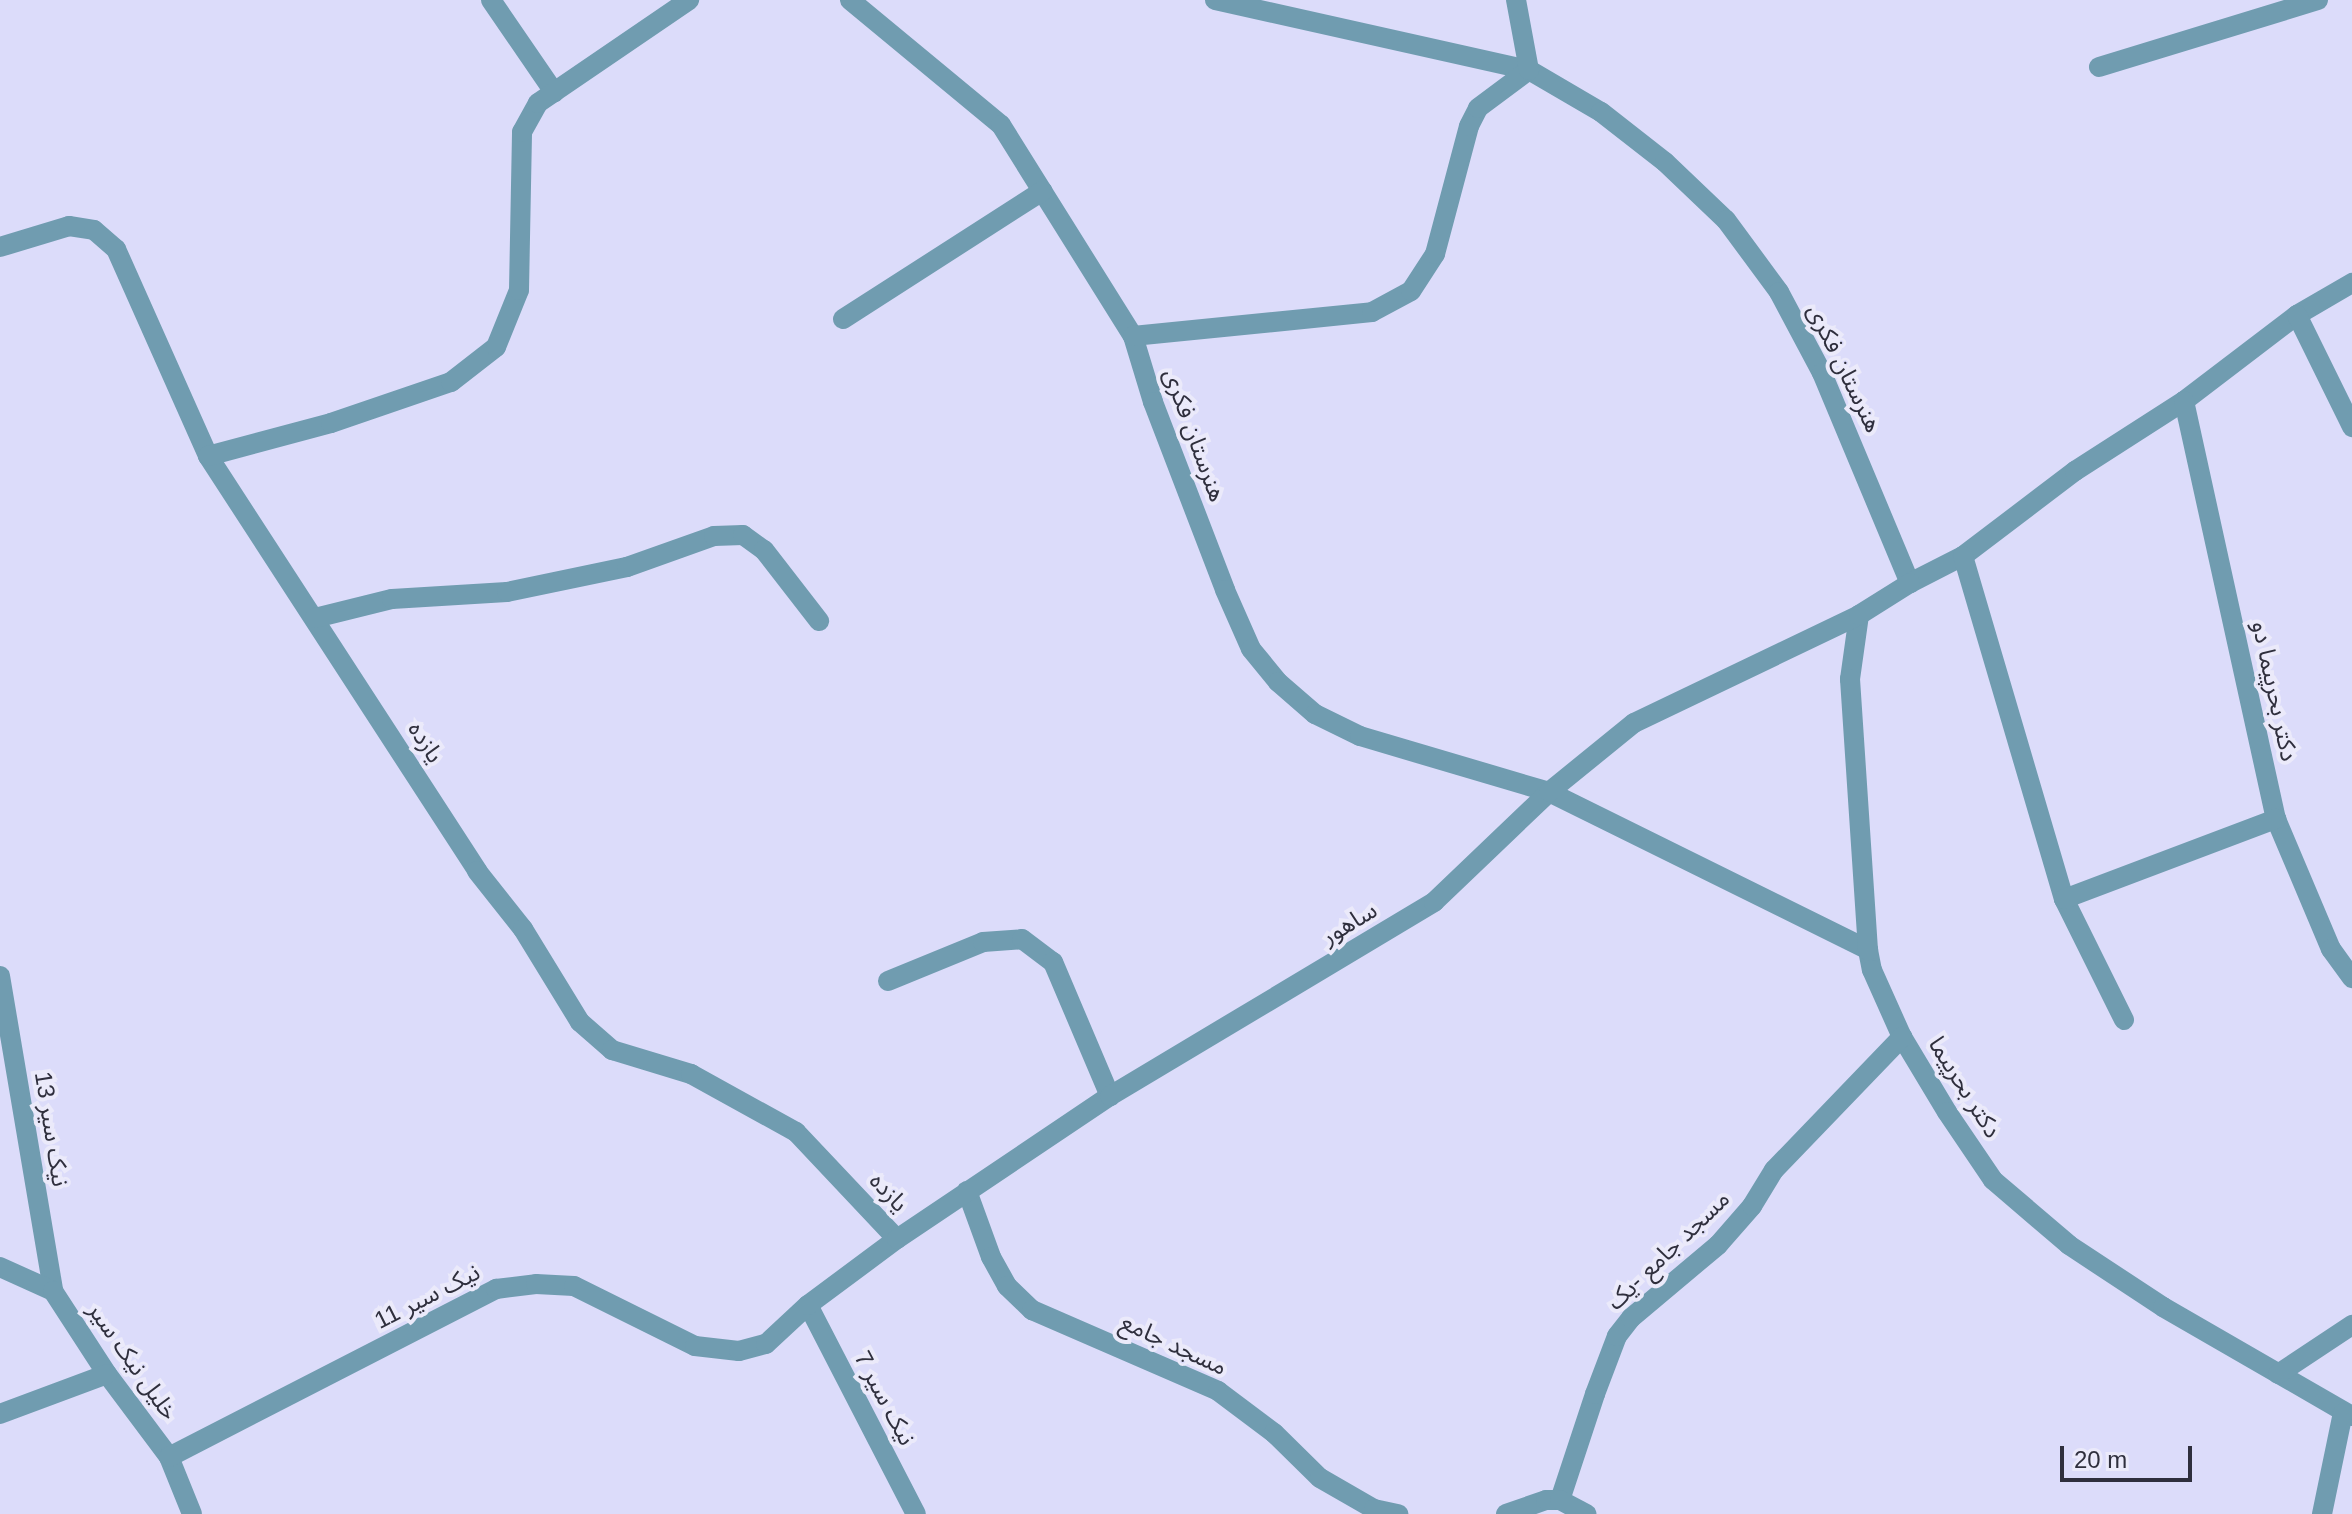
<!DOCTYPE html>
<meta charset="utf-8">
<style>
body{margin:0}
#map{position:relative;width:2352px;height:1514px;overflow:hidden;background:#dcdcfa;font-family:Arial,"Noto Sans Arabic",sans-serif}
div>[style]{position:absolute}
.minor>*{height:20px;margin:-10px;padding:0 10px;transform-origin:10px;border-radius:10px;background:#709cb0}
span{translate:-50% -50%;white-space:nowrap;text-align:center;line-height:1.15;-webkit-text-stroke:8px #ebeafa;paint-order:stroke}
.street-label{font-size:24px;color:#2f2f3d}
.scale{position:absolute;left:2060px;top:1446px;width:132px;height:36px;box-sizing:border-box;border:4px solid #2f2f3d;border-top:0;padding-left:10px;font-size:24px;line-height:28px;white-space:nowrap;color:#2f2f3d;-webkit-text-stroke:6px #ebeafa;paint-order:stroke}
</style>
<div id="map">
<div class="minor">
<i style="left:491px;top:0;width:112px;rotate:55.6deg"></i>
<i style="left:850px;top:0;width:196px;rotate:39.6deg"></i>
<i style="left:1001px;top:125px;width:249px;rotate:58deg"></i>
<i style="left:1133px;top:336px;width:69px;rotate:73.1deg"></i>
<i style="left:1153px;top:402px;width:201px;rotate:69deg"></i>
<i style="left:1225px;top:590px;width:64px;rotate:66.2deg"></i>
<i style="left:1251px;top:649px;width:43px;rotate:50.7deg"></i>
<i style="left:1278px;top:682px;width:49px;rotate:40.9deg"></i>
<i style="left:1315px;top:714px;width:50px;rotate:26.1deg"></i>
<i style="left:1360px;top:736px;width:197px;rotate:16.5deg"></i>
<i style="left:1549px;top:792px;width:356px;rotate:26.3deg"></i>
<i style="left:1868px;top:950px;width:20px;rotate:79deg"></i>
<i style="left:1872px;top:970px;width:73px;rotate:65.9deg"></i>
<i style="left:1902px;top:1037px;width:87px;rotate:59deg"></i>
<i style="left:1947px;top:1112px;width:82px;rotate:55.9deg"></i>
<i style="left:1993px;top:1180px;width:100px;rotate:40.5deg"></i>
<i style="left:2069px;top:1245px;width:113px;rotate:33.4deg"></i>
<i style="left:2163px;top:1307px;width:218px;rotate:30deg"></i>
<i style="left:1215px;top:0;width:322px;rotate:12.6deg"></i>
<i style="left:1529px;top:70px;width:83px;rotate:30.3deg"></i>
<i style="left:1601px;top:112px;width:81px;rotate:38deg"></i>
<i style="left:1665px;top:162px;width:84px;rotate:43.6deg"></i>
<i style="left:1726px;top:220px;width:89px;rotate:53.6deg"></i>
<i style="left:1779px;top:292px;width:92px;rotate:62deg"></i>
<i style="left:1822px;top:373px;width:228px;rotate:67.3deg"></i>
<i style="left:1910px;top:583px;width:59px;rotate:-27deg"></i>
<i style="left:1963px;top:556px;width:141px;rotate:-37.2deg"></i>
<i style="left:2075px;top:471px;width:130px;rotate:-32.7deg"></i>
<i style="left:2184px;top:401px;width:142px;rotate:-37.3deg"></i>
<i style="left:2297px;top:315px;width:64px;rotate:-30.2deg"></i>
<i style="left:2099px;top:67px;width:229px;rotate:-17deg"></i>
<i style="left:0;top:247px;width:72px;rotate:-16.9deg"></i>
<i style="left:69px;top:226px;width:25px;rotate:9deg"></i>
<i style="left:94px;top:230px;width:29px;rotate:41deg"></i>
<i style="left:116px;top:249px;width:227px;rotate:66deg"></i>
<i style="left:208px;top:456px;width:495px;rotate:57deg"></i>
<i style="left:477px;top:871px;width:74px;rotate:51.6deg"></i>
<i style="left:523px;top:929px;width:109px;rotate:58.5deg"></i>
<i style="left:580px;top:1022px;width:43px;rotate:41.2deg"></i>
<i style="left:612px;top:1050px;width:83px;rotate:16.9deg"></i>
<i style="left:691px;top:1074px;width:120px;rotate:28.9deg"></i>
<i style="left:796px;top:1132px;width:147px;rotate:46.7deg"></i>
<i style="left:2297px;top:315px;width:125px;rotate:63.8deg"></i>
<i style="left:843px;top:319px;width:237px;rotate:-32.7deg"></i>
<i style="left:1133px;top:336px;width:240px;rotate:-5.7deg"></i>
<i style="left:1372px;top:312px;width:44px;rotate:-28.3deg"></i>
<i style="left:1411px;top:291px;width:44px;rotate:-57deg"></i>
<i style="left:1435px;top:254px;width:132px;rotate:-75.1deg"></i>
<i style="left:1469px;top:126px;width:20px;rotate:-63deg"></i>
<i style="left:1478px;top:108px;width:64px;rotate:-36.7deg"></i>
<i style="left:1529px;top:70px;width:71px;rotate:-100.5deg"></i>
<i style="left:2184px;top:401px;width:428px;rotate:77.6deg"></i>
<i style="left:2276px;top:819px;width:141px;rotate:67.1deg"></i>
<i style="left:2331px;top:949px;width:36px;rotate:54deg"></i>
<i style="left:208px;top:456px;width:127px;rotate:-15deg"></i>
<i style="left:331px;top:423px;width:127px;rotate:-18.9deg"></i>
<i style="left:451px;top:382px;width:57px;rotate:-37.9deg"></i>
<i style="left:496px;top:347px;width:61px;rotate:-68deg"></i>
<i style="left:519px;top:290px;width:158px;rotate:-88.9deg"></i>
<i style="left:522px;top:132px;width:33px;rotate:-61deg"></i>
<i style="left:538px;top:103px;width:183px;rotate:-34.3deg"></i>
<i style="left:1963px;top:556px;width:358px;rotate:73.6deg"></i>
<i style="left:2064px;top:899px;width:135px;rotate:63.6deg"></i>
<i style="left:1859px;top:615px;width:65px;rotate:98deg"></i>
<i style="left:1850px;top:679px;width:272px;rotate:86.2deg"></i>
<i style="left:315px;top:618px;width:79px;rotate:-13.9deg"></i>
<i style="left:392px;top:599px;width:115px;rotate:-3.5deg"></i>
<i style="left:507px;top:592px;width:123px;rotate:-11.8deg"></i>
<i style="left:627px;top:567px;width:92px;rotate:-19.6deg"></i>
<i style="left:714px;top:536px;width:29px;rotate:-2deg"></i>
<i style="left:743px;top:535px;width:26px;rotate:36deg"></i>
<i style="left:764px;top:550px;width:90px;rotate:52.2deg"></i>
<i style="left:2064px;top:899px;width:227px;rotate:-20.7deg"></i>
<i style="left:0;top:976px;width:319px;rotate:80.4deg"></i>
<i style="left:888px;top:981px;width:103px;rotate:-22.3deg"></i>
<i style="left:983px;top:942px;width:39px;rotate:-4deg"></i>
<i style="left:1022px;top:939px;width:39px;rotate:37deg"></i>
<i style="left:1053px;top:962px;width:146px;rotate:67deg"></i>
<i style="left:967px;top:1191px;width:70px;rotate:70deg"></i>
<i style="left:991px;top:1257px;width:33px;rotate:61deg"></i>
<i style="left:1007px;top:1286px;width:35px;rotate:44deg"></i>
<i style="left:1032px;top:1310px;width:203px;rotate:23.5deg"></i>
<i style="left:1218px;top:1391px;width:70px;rotate:36.9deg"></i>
<i style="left:1274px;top:1433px;width:64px;rotate:44.4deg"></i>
<i style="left:1320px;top:1478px;width:62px;rotate:29.9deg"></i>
<i style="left:1374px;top:1509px;width:25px;rotate:12deg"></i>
<i style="left:0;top:1267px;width:58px;rotate:24.4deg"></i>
<i style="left:53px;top:1291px;width:99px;rotate:57deg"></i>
<i style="left:107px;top:1374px;width:104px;rotate:53.2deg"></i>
<i style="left:169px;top:1457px;width:61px;rotate:68deg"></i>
<i style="left:808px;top:1305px;width:235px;rotate:62.7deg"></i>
<i style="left:2278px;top:1374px;width:89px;rotate:-33.5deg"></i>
<i style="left:0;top:1414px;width:114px;rotate:-20.5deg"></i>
<i style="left:169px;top:1457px;width:368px;rotate:-27.2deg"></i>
<i style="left:496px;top:1289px;width:40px;rotate:-7.1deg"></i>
<i style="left:536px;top:1284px;width:38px;rotate:3deg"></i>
<i style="left:574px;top:1286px;width:135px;rotate:26.4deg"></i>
<i style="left:695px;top:1346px;width:44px;rotate:6.5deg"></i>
<i style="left:739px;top:1351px;width:28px;rotate:-15deg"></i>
<i style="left:766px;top:1344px;width:57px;rotate:-42.9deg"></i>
<i style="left:808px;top:1305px;width:111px;rotate:-36.6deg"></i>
<i style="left:897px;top:1239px;width:257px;rotate:-33.9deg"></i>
<i style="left:1110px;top:1096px;width:378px;rotate:-30.9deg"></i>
<i style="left:1434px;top:902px;width:159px;rotate:-43.7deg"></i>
<i style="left:1549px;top:792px;width:109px;rotate:-39.1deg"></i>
<i style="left:1634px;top:723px;width:250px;rotate:-25.6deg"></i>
<i style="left:1859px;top:615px;width:60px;rotate:-32.1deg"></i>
<i style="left:1560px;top:1500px;width:112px;rotate:-71.7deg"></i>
<i style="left:1595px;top:1394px;width:62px;rotate:-69.2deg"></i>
<i style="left:1617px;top:1336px;width:23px;rotate:-52deg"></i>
<i style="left:1631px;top:1318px;width:114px;rotate:-40deg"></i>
<i style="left:1718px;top:1245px;width:52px;rotate:-48.9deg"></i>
<i style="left:1752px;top:1206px;width:42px;rotate:-58.6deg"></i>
<i style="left:1774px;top:1170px;width:185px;rotate:-46.1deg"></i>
<i style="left:1506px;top:1514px;width:42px;rotate:-19.3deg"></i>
<i style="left:1546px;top:1500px;width:14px"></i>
<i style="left:1560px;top:1500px;width:30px;rotate:28deg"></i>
<i style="left:2322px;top:1514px;width:103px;rotate:-78.3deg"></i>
</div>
<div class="street-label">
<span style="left:1845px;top:368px;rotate:64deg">هنرستان فکری</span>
<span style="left:1195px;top:435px;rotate:70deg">هنرستان فکری</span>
<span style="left:2275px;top:691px;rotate:78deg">دکتر بحرپیما دو</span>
<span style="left:426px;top:742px;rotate:57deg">یازده</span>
<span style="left:1349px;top:923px;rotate:-31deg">ساهور</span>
<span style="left:1965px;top:1087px;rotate:58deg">دکتر بحرپیما</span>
<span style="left:52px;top:1129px;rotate:81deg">نیک سیر 13</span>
<span style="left:889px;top:1192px;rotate:47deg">یازده</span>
<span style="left:1668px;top:1250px;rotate:-44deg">مسجد جامع -یک</span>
<span style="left:427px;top:1296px;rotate:-27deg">نیک سیر 11</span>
<span style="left:1174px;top:1344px;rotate:25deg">مسجد جامع</span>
<span style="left:133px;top:1361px;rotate:55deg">خلیل نیک سیر</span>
<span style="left:885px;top:1398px;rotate:62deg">نیک سیر 7</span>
</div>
<div class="scale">20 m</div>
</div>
